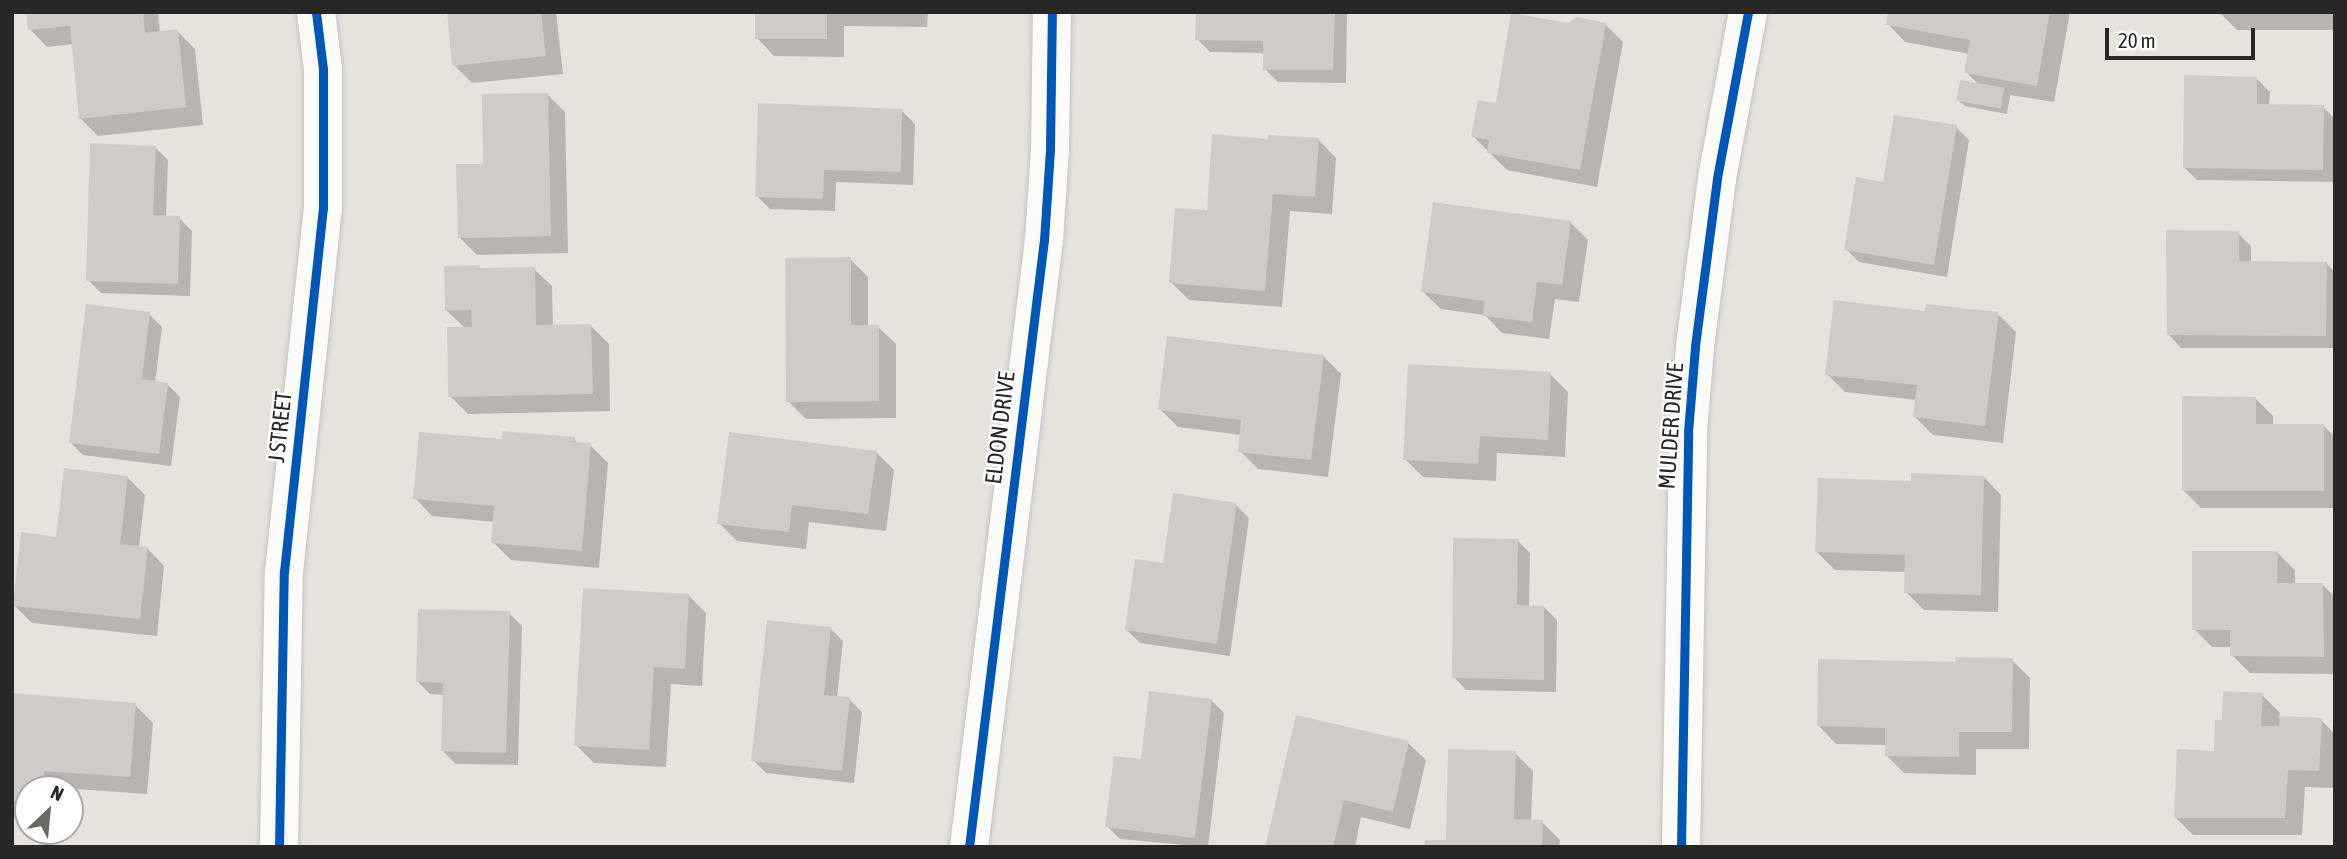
<!DOCTYPE html>
<style>
body{margin:0}
#map{position:relative;width:2347px;height:859px;overflow:hidden;background:#e6e3dc;font-family:"Asap Condensed",sans-serif}
div>[style]{position:absolute}
.shadow>*{inset:0;background:#0003}
.building>*{inset:0;background:#cfccc7;transform-origin:0 0}
.roads{filter:drop-shadow(0 0 2px #c3c2c2) drop-shadow(0 0 2px #c3c2c2)}
.minor>*{height:38px;margin:-19px;padding:0 19px;transform-origin:19px;border-radius:19px;background:#fbfbfa}
.cycleway>*{height:9px;margin:-4.5px;padding:0 4.5px;transform-origin:4.5px;border-radius:4.5px;background:#0057b8}
span{translate:-50% -50%;white-space:nowrap;text-align:center;line-height:1.15;-webkit-text-stroke:5px #fff;paint-order:stroke}
.street-label{font-size:23px;color:#272727}
.frame{position:absolute;inset:0;border:14px solid #272727;pointer-events:none}
.north{position:absolute;left:14px;top:775px;width:70px;height:70px;box-sizing:border-box;background:#fff;border:2px solid #a9a9a9;border-radius:50%;rotate:26deg;font-size:19px;font-weight:700;line-height:28px;text-align:center;color:#272727}
.north::after{content:'';display:block;margin:auto;width:24px;height:32px;background:#6a6966;clip-path:polygon(50% 0,100% 100%,50% 72%,0 100%)}
.scale{position:absolute;left:2105px;top:28px;width:150px;height:32px;box-sizing:border-box;border:4px solid #272727;border-top:0;padding-left:9px;font-size:21px;line-height:24px;white-space:nowrap;color:#272727;-webkit-text-stroke:5px #fff;paint-order:stroke}
</style>
<div id="map">
<div class="shadow">
<i style="clip-path:polygon(28px 12px,158px 12px,160px 33px,177px 31px,195px 49px,203px 125px,98px 136px,80px 118px,74px 44px,47px 47px,30px 29px)"></i>
<i style="clip-path:polygon(449px 12px,556px 12px,563px 74px,472px 83px,454px 65px)"></i>
<i style="clip-path:polygon(757px 12px,928px 12px,927px 27px,844px 26px,844px 57px,774px 56px,757px 38px)"></i>
<i style="clip-path:polygon(1198px 12px,1347px 12px,1346px 83px,1278px 82px,1265px 69px,1265px 53px,1210px 52px,1197px 39px)"></i>
<i style="clip-path:polygon(1890px 12px,2070px 12px,2054px 102px,2010px 95px,2007px 114px,1965px 106px,1958px 100px,1979px 85px,1966px 72px,1970px 54px,1905px 42px,1888px 24px)"></i>
<i style="clip-path:polygon(2219px 12px,2335px 12px,2335px 30px,2237px 30px)"></i>
<i style="clip-path:polygon(1568px 25px,1606px 25px,1623px 42px,1597px 187px,1507px 170px,1473px 136px)"></i>
<i style="clip-path:polygon(2257px 79px,2270px 92px,2269px 106px,2323px 107px,2335px 119px,2335px 182px,2197px 180px,2184px 167px)"></i>
<i style="clip-path:polygon(547px 94px,565px 112px,568px 253px,477px 255px,459px 237px)"></i>
<i style="clip-path:polygon(902px 111px,915px 124px,913px 185px,836px 182px,835px 211px,770px 209px,757px 196px)"></i>
<i style="clip-path:polygon(1956px 127px,1969px 140px,1947px 277px,1859px 262px,1846px 249px,1884px 184px)"></i>
<i style="clip-path:polygon(1319px 140px,1336px 158px,1332px 214px,1290px 211px,1282px 307px,1189px 300px,1171px 282px,1270px 141px)"></i>
<i style="clip-path:polygon(155px 147px,168px 160px,166px 217px,179px 218px,192px 231px,190px 296px,101px 293px,88px 280px)"></i>
<i style="clip-path:polygon(1570px 222px,1588px 240px,1579px 302px,1555px 299px,1549px 339px,1502px 333px,1485px 315px,1441px 309px,1423px 292px)"></i>
<i style="clip-path:polygon(2238px 233px,2251px 246px,2251px 263px,2326px 263px,2335px 272px,2335px 348px,2181px 348px,2169px 335px)"></i>
<i style="clip-path:polygon(850px 259px,868px 277px,868px 327px,878px 327px,896px 344px,896px 418px,806px 419px,788px 401px)"></i>
<i style="clip-path:polygon(534px 269px,552px 286px,553px 327px,591px 326px,609px 344px,610px 411px,468px 414px,450px 396px,465px 328px,446px 310px)"></i>
<i style="clip-path:polygon(1927px 313px,1998px 314px,2016px 332px,2003px 443px,1933px 435px,1915px 417px,1917px 400px,1845px 392px,1827px 374px)"></i>
<i style="clip-path:polygon(149px 314px,162px 327px,155px 383px,167px 384px,180px 397px,171px 466px,83px 455px,70px 442px)"></i>
<i style="clip-path:polygon(1323px 356px,1341px 374px,1328px 477px,1258px 469px,1240px 451px,1242px 435px,1178px 427px,1160px 409px)"></i>
<i style="clip-path:polygon(1550px 374px,1568px 392px,1565px 457px,1497px 453px,1496px 481px,1423px 477px,1405px 459px)"></i>
<i style="clip-path:polygon(2256px 399px,2273px 416px,2273px 426px,2324px 426px,2335px 437px,2335px 508px,2201px 508px,2183px 490px)"></i>
<i style="clip-path:polygon(574px 439px,579px 444px,590px 445px,608px 463px,599px 568px,511px 560px,493px 542px,495px 522px,432px 516px,415px 498px,504px 441px)"></i>
<i style="clip-path:polygon(876px 452px,894px 470px,886px 531px,809px 522px,806px 549px,737px 541px,719px 523px)"></i>
<i style="clip-path:polygon(127px 477px,145px 495px,139px 547px,147px 548px,164px 566px,157px 636px,32px 623px,14px 605px,58px 539px)"></i>
<i style="clip-path:polygon(1984px 477px,2001px 495px,1998px 612px,1924px 610px,1906px 592px,1907px 572px,1835px 570px,1817px 552px,1913px 483px)"></i>
<i style="clip-path:polygon(1236px 505px,1249px 518px,1230px 656px,1140px 643px,1127px 630px)"></i>
<i style="clip-path:polygon(1517px 540px,1530px 553px,1529px 607px,1544px 607px,1557px 620px,1556px 692px,1466px 690px,1454px 677px)"></i>
<i style="clip-path:polygon(2277px 552px,2295px 570px,2295px 585px,2323px 585px,2335px 597px,2335px 674px,2250px 673px,2232px 655px,2232px 647px,2212px 647px,2194px 629px)"></i>
<i style="clip-path:polygon(688px 595px,706px 613px,702px 686px,671px 684px,666px 767px,594px 763px,576px 745px)"></i>
<i style="clip-path:polygon(509px 613px,522px 626px,518px 765px,456px 764px,443px 751px,445px 695px,430px 694px,417px 681px)"></i>
<i style="clip-path:polygon(830px 628px,843px 641px,837px 698px,849px 699px,862px 712px,854px 783px,766px 773px,753px 760px)"></i>
<i style="clip-path:polygon(2012px 660px,2030px 678px,2029px 749px,1976px 749px,1976px 775px,1904px 773px,1886px 755px,1886px 745px,1836px 744px,1819px 726px,1958px 664px)"></i>
<i style="clip-path:polygon(12px 695px,135px 705px,153px 723px,147px 794px,61px 788px,28px 789px,28px 817px,12px 816px)"></i>
<i style="clip-path:polygon(2262px 695px,2280px 713px,2279px 718px,2321px 720px,2335px 734px,2335px 788px,2305px 787px,2302px 835px,2193px 835px,2175px 817px,2216px 752px,2224px 722px)"></i>
<i style="clip-path:polygon(1211px 700px,1224px 713px,1208px 847px,1120px 839px,1107px 826px,1143px 761px)"></i>
<i style="clip-path:polygon(1408px 743px,1426px 760px,1410px 829px,1361px 817px,1355px 847px,1267px 847px)"></i>
<i style="clip-path:polygon(1515px 753px,1533px 771px,1531px 821px,1542px 822px,1560px 840px,1559px 847px,1426px 847px,1448px 842px)"></i>
</div>
<div class="building">
<i style="clip-path:polygon(26px 12px,143px 12px,145px 33px,178px 29px,186px 107px,79px 119px,70px 26px,28px 30px)"></i>
<i style="clip-path:polygon(447px 12px,541px 12px,546px 56px,452px 66px)"></i>
<i style="left:755px;top:12px;width:72px;height:27px"></i>
<i style="clip-path:polygon(1196px 12px,1335px 12px,1333px 70px,1263px 70px,1263px 41px,1195px 40px)"></i>
<i style="clip-path:polygon(1888px 12px,2050px 12px,2037px 86px,1964px 73px,1970px 40px,1886px 25px)"></i>
<i style="clip-path:polygon(1511px 13px,1568px 23px,1577px 17px,1606px 23px,1580px 170px,1487px 153px,1489px 140px,1471px 137px,1478px 100px,1496px 103px)"></i>
<i style="clip-path:polygon(2184px 75px,2257px 77px,2257px 104px,2324px 105px,2323px 170px,2183px 168px)"></i>
<i style="left:1960px;top:80px;width:45px;height:21px;rotate:10deg"></i>
<i style="clip-path:polygon(548px 93px,551px 236px,458px 238px,456px 164px,483px 164px,482px 94px)"></i>
<i style="clip-path:polygon(758px 103px,902px 109px,901px 172px,824px 170px,823px 199px,755px 197px)"></i>
<i style="clip-path:polygon(1894px 115px,1957px 125px,1934px 265px,1844px 250px,1856px 177px,1883px 182px)"></i>
<i style="clip-path:polygon(1212px 134px,1268px 139px,1268px 135px,1319px 138px,1315px 197px,1273px 194px,1265px 291px,1169px 283px,1175px 208px,1207px 210px)"></i>
<i style="clip-path:polygon(90px 143px,156px 146px,153px 215px,180px 216px,178px 284px,86px 281px)"></i>
<i style="clip-path:polygon(1433px 202px,1571px 221px,1562px 285px,1537px 282px,1532px 322px,1483px 316px,1484px 301px,1421px 292px)"></i>
<i style="clip-path:polygon(2166px 230px,2239px 231px,2239px 261px,2327px 262px,2326px 336px,2167px 335px)"></i>
<i style="clip-path:polygon(851px 257px,851px 325px,879px 325px,879px 401px,786px 402px,785px 258px)"></i>
<i style="clip-path:polygon(479px 265px,480px 268px,535px 267px,536px 325px,591px 324px,593px 394px,448px 397px,447px 327px,472px 327px,471px 310px,445px 311px,444px 266px)"></i>
<i style="clip-path:polygon(1834px 300px,1925px 311px,1926px 304px,1999px 312px,1985px 426px,1913px 417px,1917px 385px,1825px 375px)"></i>
<i style="clip-path:polygon(86px 304px,150px 312px,142px 379px,168px 383px,159px 454px,69px 443px)"></i>
<i style="clip-path:polygon(1167px 336px,1324px 355px,1311px 460px,1238px 452px,1241px 420px,1158px 410px)"></i>
<i style="clip-path:polygon(1408px 364px,1551px 372px,1548px 440px,1480px 436px,1478px 464px,1403px 460px)"></i>
<i style="clip-path:polygon(2182px 396px,2256px 397px,2256px 424px,2324px 424px,2324px 491px,2182px 491px)"></i>
<i style="clip-path:polygon(503px 431px,575px 437px,574px 442px,591px 443px,582px 551px,491px 543px,494px 506px,413px 499px,419px 432px,502px 439px)"></i>
<i style="clip-path:polygon(729px 432px,877px 451px,868px 514px,792px 505px,789px 532px,717px 524px)"></i>
<i style="clip-path:polygon(64px 468px,128px 476px,120px 544px,148px 547px,140px 619px,13px 606px,21px 532px,56px 537px)"></i>
<i style="clip-path:polygon(1911px 473px,1984px 476px,1981px 595px,1904px 593px,1905px 555px,1815px 552px,1818px 478px,1911px 481px)"></i>
<i style="clip-path:polygon(1173px 493px,1237px 503px,1217px 644px,1125px 630px,1135px 559px,1163px 563px)"></i>
<i style="clip-path:polygon(1453px 538px,1518px 539px,1517px 605px,1544px 606px,1544px 680px,1452px 678px)"></i>
<i style="clip-path:polygon(2192px 551px,2278px 551px,2277px 583px,2323px 583px,2324px 657px,2230px 656px,2230px 630px,2192px 630px)"></i>
<i style="clip-path:polygon(583px 588px,689px 594px,685px 669px,654px 667px,649px 750px,574px 746px)"></i>
<i style="clip-path:polygon(418px 609px,510px 611px,506px 753px,441px 751px,443px 683px,416px 682px)"></i>
<i style="clip-path:polygon(767px 620px,831px 627px,824px 695px,850px 697px,842px 771px,751px 761px)"></i>
<i style="clip-path:polygon(1955px 657px,2013px 658px,2012px 732px,1959px 732px,1959px 757px,1885px 756px,1885px 728px,1817px 726px,1818px 659px,1956px 662px)"></i>
<i style="clip-path:polygon(1149px 691px,1212px 699px,1195px 838px,1105px 827px,1114px 756px,1141px 759px)"></i>
<i style="clip-path:polygon(2223px 691px,2263px 693px,2261px 726px,2279px 726px,2280px 716px,2322px 718px,2319px 771px,2288px 770px,2285px 818px,2174px 818px,2177px 749px,2214px 751px,2215px 720px,2222px 720px)"></i>
<i style="clip-path:polygon(12px 693px,136px 703px,130px 777px,44px 771px,42px 789px,28px 789px,28px 802px,12px 801px)"></i>
<i style="clip-path:polygon(1296px 715px,1409px 741px,1393px 812px,1344px 800px,1333px 847px,1265px 847px)"></i>
<i style="clip-path:polygon(1448px 749px,1516px 751px,1514px 819px,1543px 820px,1542px 847px,1424px 847px,1425px 840px,1446px 840px)"></i>
</div>
<div class="roads">
<div class="minor">
<i style="left:279px;top:847px;width:275px;rotate:-89deg"></i>
<i style="left:284px;top:572px;width:366px;rotate:-83.9deg"></i>
<i style="left:323px;top:208px;width:139px;rotate:-90deg"></i>
<i style="left:323px;top:69px;width:57px;rotate:-97deg"></i>
<i style="left:969px;top:847px;width:612px;rotate:-82.96deg"></i>
<i style="left:1044px;top:240px;width:91px;rotate:-86.2deg"></i>
<i style="left:1050px;top:149px;width:137px;rotate:-89.2deg"></i>
<i style="left:1681px;top:847px;width:415px;rotate:-89deg"></i>
<i style="left:1688px;top:432px;width:86px;rotate:-85.3deg"></i>
<i style="left:1695px;top:346px;width:169px;rotate:-82.5deg"></i>
<i style="left:1717px;top:178px;width:169px;rotate:-79.4deg"></i>
</div>
</div>
<div class="cycleway">
<i style="left:279px;top:847px;width:275px;rotate:-89deg"></i>
<i style="left:284px;top:572px;width:366px;rotate:-83.9deg"></i>
<i style="left:323px;top:208px;width:139px;rotate:-90deg"></i>
<i style="left:323px;top:69px;width:57px;rotate:-97deg"></i>
<i style="left:969px;top:847px;width:612px;rotate:-82.96deg"></i>
<i style="left:1044px;top:240px;width:91px;rotate:-86.2deg"></i>
<i style="left:1050px;top:149px;width:137px;rotate:-89.2deg"></i>
<i style="left:1681px;top:847px;width:415px;rotate:-89deg"></i>
<i style="left:1688px;top:432px;width:86px;rotate:-85.3deg"></i>
<i style="left:1695px;top:346px;width:169px;rotate:-82.5deg"></i>
<i style="left:1717px;top:178px;width:169px;rotate:-79.4deg"></i>
</div>
<div class="street-label">
<span style="left:1671px;top:426px;rotate:-86deg">MULDER DRIVE</span>
<span style="left:280px;top:427px;rotate:-84deg">J STREET</span>
<span style="left:1000px;top:428px;rotate:-83deg">ELDON DRIVE</span>
</div>
<div class="frame"></div>
<div class="north">N</div>
<div class="scale">20 m</div>
</div>
